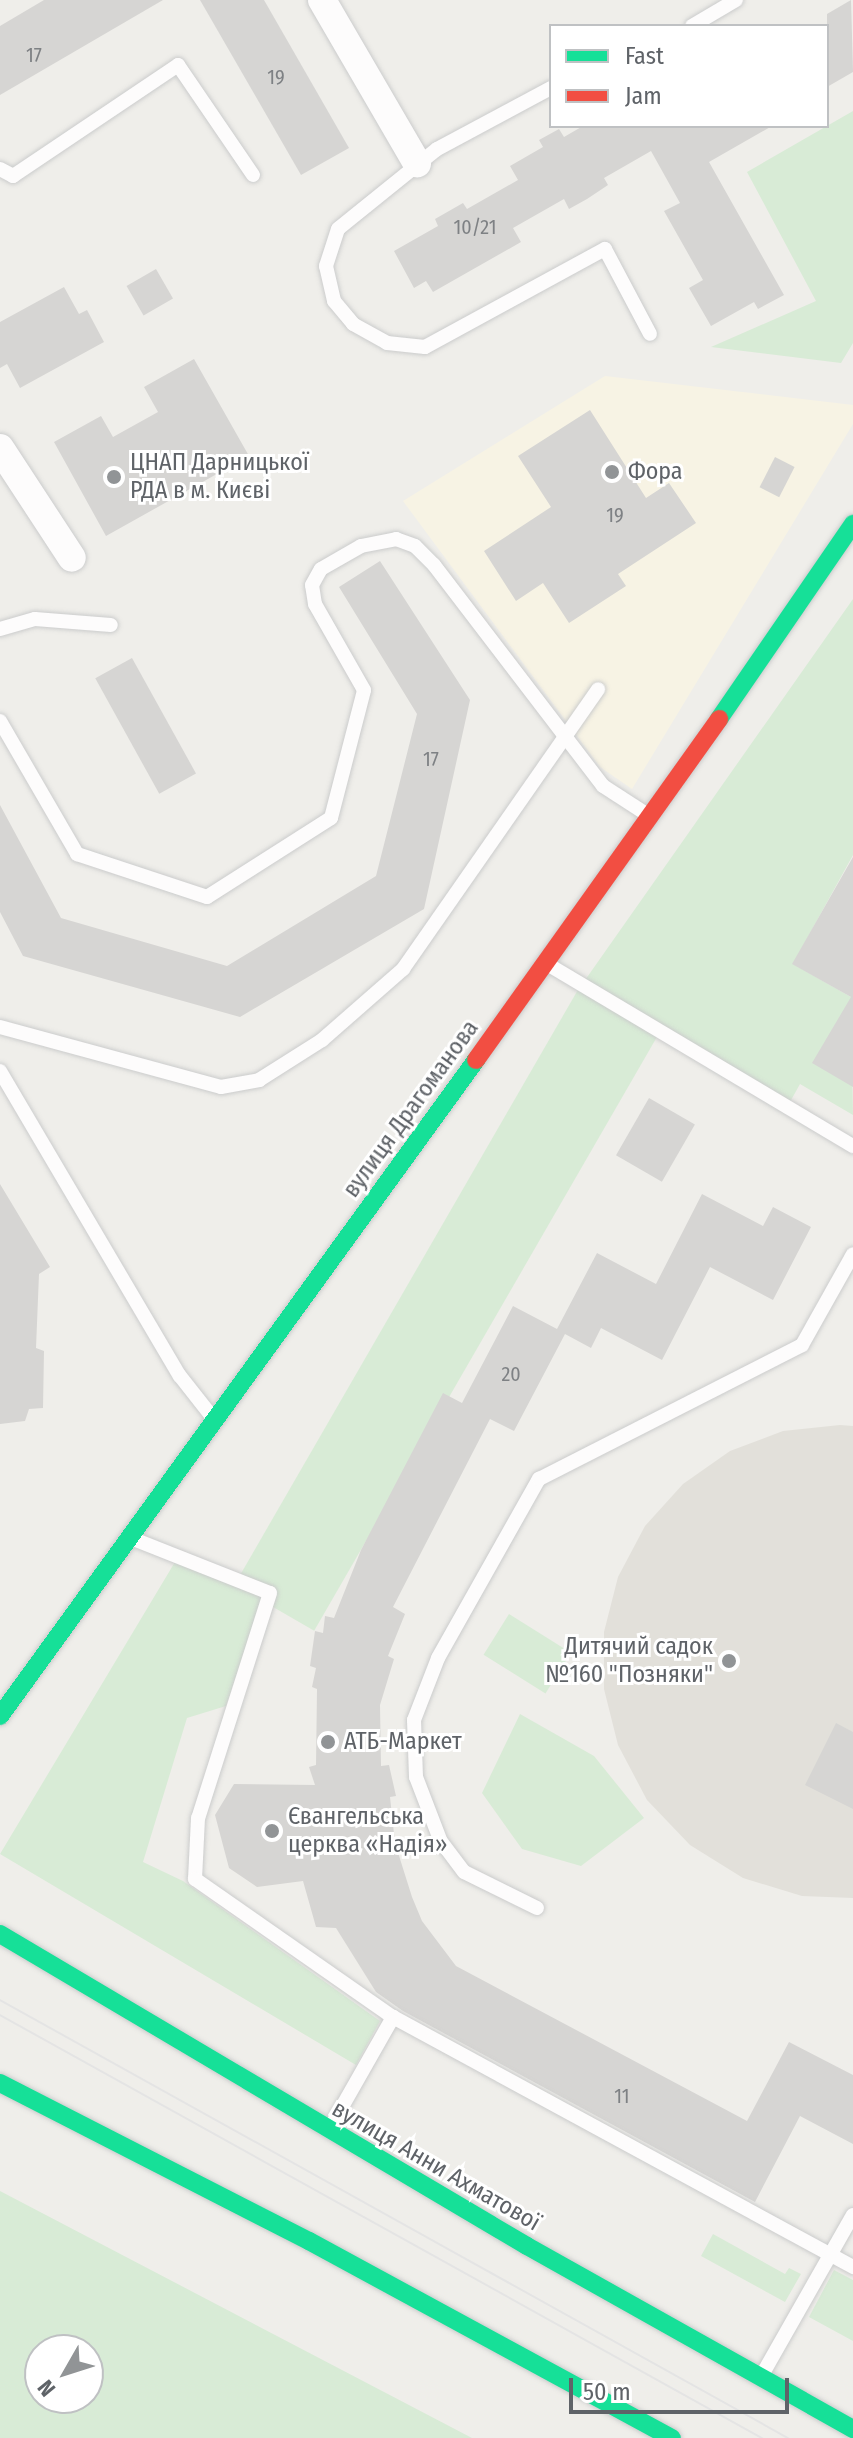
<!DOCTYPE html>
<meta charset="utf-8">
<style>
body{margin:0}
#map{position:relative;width:853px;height:2438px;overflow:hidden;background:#efeeea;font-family:"Fira Sans Condensed",sans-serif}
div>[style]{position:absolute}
.commercial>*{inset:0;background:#f7f3e4}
.education>*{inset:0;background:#e2e0da}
.green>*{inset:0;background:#d8ebd6;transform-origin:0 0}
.building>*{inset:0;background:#d6d5d3;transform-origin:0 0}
.roads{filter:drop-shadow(0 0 2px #cbcccc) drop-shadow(0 0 2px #cbcccc)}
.lane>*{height:14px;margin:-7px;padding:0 7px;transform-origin:7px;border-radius:7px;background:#fdfcfc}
.street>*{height:28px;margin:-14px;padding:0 14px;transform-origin:14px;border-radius:14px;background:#fdfcfc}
.fast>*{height:18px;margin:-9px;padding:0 9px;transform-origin:9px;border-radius:9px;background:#16e098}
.jam>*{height:18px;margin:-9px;padding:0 9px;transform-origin:9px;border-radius:9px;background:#f24e42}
.tram>*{height:2px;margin:-1px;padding:0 1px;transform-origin:1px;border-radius:1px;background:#e4e4e4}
.dots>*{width:22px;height:22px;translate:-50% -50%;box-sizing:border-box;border:4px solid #fff;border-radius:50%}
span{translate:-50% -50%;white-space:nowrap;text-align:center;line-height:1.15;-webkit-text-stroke:6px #fff;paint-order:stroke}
.number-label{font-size:20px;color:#7e8184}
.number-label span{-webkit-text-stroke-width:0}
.poi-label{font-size:24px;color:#5f6368}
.left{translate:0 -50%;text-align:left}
.right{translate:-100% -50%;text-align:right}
.street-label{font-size:24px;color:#5f6368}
.legend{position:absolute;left:549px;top:24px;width:280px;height:104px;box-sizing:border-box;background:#fff;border:2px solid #bfc1c3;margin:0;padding:10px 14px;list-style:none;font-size:24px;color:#5f6368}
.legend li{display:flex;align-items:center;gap:16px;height:40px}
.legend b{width:40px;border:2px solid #bfc1c3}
.north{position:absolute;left:24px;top:2334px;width:80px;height:80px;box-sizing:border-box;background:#fff;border:2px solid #bfc1c3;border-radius:50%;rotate:231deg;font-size:22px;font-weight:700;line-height:32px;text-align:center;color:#5f6368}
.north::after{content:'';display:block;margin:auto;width:28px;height:36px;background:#919496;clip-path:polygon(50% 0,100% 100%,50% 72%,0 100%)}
.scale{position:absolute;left:569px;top:2378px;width:220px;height:36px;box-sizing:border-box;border:4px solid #5f6368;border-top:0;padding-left:10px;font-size:24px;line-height:28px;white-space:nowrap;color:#5f6368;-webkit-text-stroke:6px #fff;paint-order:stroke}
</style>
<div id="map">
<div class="commercial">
<i style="clip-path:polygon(605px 376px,853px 405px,853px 424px,632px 789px,600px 767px,403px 501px)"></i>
</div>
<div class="education">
<i style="clip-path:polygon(840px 1425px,853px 1426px,853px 1898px,802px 1896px,743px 1878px,690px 1845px,647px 1800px,618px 1745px,604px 1689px,604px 1632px,618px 1577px,645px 1526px,683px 1484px,730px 1451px,783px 1431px)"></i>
</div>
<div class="green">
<i style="clip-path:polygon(853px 111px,853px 343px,841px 363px,711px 347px,816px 301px,747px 172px)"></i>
<i style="clip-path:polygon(853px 599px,853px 855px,793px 964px,851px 997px,853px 1115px,800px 1084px,790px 1102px,583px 983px)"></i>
<i style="left:579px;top:988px;width:92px;height:689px;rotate:30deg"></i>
<i style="clip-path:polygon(175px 1562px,263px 1597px,226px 1706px,187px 1718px,143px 1862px,183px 1881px,380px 2021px,356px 2065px,0 1854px)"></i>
<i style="left:509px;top:1614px;width:73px;height:48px;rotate:32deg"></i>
<i style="clip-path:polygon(520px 1714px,594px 1756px,644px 1818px,581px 1866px,522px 1849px,482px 1793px)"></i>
<i style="clip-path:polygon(evenodd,0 2191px,472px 2438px,0 2438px,0 2191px,40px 2350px,88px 2350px,88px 2398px,40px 2398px,40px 2350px)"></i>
<i style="clip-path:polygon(713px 2234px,785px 2274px,789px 2268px,801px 2274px,785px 2302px,701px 2256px)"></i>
<i style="clip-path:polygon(834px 2270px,853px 2280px,853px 2341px,809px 2317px)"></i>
</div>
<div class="building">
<i style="clip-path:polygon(44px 0,163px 0,0 95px,0 26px)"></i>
<i style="clip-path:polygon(200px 0,264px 0,349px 148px,301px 175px)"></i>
<i style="clip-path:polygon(851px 0,853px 72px,827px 87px,827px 14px)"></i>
<i style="clip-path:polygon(583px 126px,772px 126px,709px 162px,784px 295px,758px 309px,754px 302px,711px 326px,689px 288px,703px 280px,664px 211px,680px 203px,651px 151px,604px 178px,608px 185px,587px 199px,569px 209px,564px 199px,513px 228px,521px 242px,433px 292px,426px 281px,414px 288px,394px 251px,438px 226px,435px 219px,463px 203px,467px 209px,518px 180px,510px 166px,543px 147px,539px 140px,559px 129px,564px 137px)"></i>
<i style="left:156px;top:269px;width:34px;height:34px;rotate:60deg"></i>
<i style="clip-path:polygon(64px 287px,79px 314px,87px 310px,104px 342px,20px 388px,7px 364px,0 368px,0 322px)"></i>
<i style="clip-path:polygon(194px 359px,249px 456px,106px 536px,54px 442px,101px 416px,113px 437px,158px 412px,144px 387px)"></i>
<i style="clip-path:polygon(590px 410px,646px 498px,669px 483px,696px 523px,618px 574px,626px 586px,569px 623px,543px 583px,516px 601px,484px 551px,551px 507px,518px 456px)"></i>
<i style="left:775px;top:457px;width:22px;height:34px;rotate:27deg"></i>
<i style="clip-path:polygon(380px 561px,470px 700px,424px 909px,240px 1017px,23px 956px,0 912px,0 805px,61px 918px,227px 966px,376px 876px,417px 714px,339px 587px)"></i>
<i style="left:132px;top:658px;width:132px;height:42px;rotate:61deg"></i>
<i style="clip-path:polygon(853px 857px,853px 1087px,812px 1063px,851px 997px,792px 964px)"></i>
<i style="left:649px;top:1098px;width:53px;height:66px;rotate:30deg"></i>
<i style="clip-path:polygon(0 1184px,50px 1267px,39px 1274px,36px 1348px,44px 1351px,43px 1408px,29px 1409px,25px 1421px,0 1424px)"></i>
<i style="clip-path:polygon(702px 1194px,763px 1226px,773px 1207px,811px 1227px,773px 1300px,710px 1267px,662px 1360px,601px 1328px,591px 1348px,565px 1334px,514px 1431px,490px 1419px,393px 1607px,405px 1614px,388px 1656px,394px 1659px,380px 1705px,381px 1766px,389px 1765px,396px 1796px,390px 1797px,395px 1843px,412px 1897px,422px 1921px,456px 1966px,747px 2121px,789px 2042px,853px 2075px,853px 2144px,800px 2116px,755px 2202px,403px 2011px,376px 1992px,336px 1928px,316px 1927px,303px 1881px,257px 1887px,229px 1868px,215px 1815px,234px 1784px,315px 1785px,309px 1767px,316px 1765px,317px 1689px,312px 1687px,316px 1668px,310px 1666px,315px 1631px,323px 1633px,325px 1616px,334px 1618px,361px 1550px,443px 1393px,462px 1403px,513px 1306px,557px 1329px,597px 1253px,656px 1284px)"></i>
<i style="clip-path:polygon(836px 1723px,853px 1732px,853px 1809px,805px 1785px)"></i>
</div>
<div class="roads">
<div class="lane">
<i style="left:692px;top:26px;width:51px;rotate:-30.6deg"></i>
<i style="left:551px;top:88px;width:129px;rotate:151.8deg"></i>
<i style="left:437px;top:149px;width:127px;rotate:141.1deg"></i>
<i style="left:338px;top:229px;width:39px;rotate:108deg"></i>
<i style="left:326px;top:266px;width:36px;rotate:77deg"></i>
<i style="left:334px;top:301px;width:30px;rotate:50deg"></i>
<i style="left:353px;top:324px;width:39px;rotate:29deg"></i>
<i style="left:387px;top:343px;width:38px;rotate:6deg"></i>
<i style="left:425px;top:347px;width:205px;rotate:-28.6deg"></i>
<i style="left:605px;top:249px;width:96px;rotate:62.1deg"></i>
<i style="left:0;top:169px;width:15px;rotate:28deg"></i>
<i style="left:13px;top:176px;width:199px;rotate:-33.9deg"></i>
<i style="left:178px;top:65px;width:133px;rotate:55.7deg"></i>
<i style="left:0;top:629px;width:36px;rotate:-16deg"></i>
<i style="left:35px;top:619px;width:76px;rotate:4.5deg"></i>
<i style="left:0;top:721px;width:154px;rotate:59.9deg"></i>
<i style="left:77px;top:854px;width:137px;rotate:18.3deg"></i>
<i style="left:207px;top:897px;width:147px;rotate:-32.5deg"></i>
<i style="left:331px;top:818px;width:132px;rotate:-75.5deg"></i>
<i style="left:364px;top:690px;width:99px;rotate:-119.7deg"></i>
<i style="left:315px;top:604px;width:19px;rotate:-99deg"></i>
<i style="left:312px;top:585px;width:18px;rotate:-61deg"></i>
<i style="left:321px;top:569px;width:46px;rotate:-29.9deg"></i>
<i style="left:361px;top:546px;width:36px;rotate:-11deg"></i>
<i style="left:396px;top:539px;width:20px;rotate:20deg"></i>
<i style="left:415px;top:546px;width:27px;rotate:45deg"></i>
<i style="left:434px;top:565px;width:278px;rotate:52.6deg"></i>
<i style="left:603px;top:786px;width:54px;rotate:32.8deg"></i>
<i style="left:549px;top:965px;width:354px;rotate:30.8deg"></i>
<i style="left:0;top:1027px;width:229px;rotate:15.2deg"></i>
<i style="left:221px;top:1087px;width:39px;rotate:-10deg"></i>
<i style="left:259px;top:1080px;width:75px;rotate:-32.4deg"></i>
<i style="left:322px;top:1040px;width:108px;rotate:-41.2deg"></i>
<i style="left:403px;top:969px;width:341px;rotate:-55.1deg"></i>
<i style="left:0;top:1071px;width:354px;rotate:59.5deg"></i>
<i style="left:180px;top:1376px;width:53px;rotate:51.8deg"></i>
<i style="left:131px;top:1538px;width:149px;rotate:21.6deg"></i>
<i style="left:270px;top:1593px;width:236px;rotate:107.7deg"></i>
<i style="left:198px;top:1818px;width:61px;rotate:92.8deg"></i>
<i style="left:195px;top:1879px;width:241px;rotate:34.9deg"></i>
<i style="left:393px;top:2017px;width:524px;rotate:28.52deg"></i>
<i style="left:537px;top:1908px;width:81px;rotate:-153.7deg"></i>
<i style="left:464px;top:1872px;width:38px;rotate:-127deg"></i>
<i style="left:441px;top:1842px;width:70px;rotate:-111deg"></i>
<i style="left:416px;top:1777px;width:57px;rotate:-92deg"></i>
<i style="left:414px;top:1720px;width:66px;rotate:-68.8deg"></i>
<i style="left:438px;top:1658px;width:206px;rotate:-60.6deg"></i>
<i style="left:539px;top:1479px;width:295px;rotate:-27deg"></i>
<i style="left:802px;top:1345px;width:104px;rotate:-60.7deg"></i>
<i style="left:330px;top:2128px;width:128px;rotate:-60.4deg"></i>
<i style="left:762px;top:2375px;width:184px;rotate:-60.4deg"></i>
</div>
<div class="street">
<i style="left:322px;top:0;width:189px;rotate:59.8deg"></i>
<i style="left:0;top:448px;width:131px;rotate:56.8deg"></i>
</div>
<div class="fast">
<i style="left:719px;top:719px;width:237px;rotate:-55.5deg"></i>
<i style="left:0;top:1716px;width:811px;rotate:-54.03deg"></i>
<i style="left:0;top:1934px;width:612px;rotate:30.63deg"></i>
<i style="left:527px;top:2246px;width:374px;rotate:29.3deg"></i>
<i style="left:0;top:2083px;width:347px;rotate:27.1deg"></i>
<i style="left:309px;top:2241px;width:413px;rotate:28.5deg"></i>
</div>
<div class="jam">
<i style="left:476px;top:1060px;width:419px;rotate:-54.5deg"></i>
</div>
</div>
<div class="tram">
<i style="left:0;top:2000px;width:902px;rotate:29.07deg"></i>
<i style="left:0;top:2015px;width:872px;rotate:29.04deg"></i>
</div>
<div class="dots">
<i style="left:612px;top:472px;background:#919496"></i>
<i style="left:114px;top:477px;background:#919496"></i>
<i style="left:729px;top:1661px;background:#919496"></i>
<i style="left:328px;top:1742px;background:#919496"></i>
<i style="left:272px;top:1831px;background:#919496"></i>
</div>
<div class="number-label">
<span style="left:34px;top:55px">17</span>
<span style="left:276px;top:77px">19</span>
<span style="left:475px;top:227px">10/21</span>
<span style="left:615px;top:515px">19</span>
<span style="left:431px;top:759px">17</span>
<span style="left:511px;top:1374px">20</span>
<span style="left:622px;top:2096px">11</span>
</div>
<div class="poi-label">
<span class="left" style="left:130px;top:477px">ЦНАП Дарницької<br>РДА в м. Києві</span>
<span class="left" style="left:628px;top:472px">Фора</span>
<span class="right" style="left:713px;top:1661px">Дитячий садок<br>№160 "Позняки"</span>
<span class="left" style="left:344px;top:1742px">АТБ-Маркет</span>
<span class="left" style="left:288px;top:1831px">Євангельська<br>церква «Надія»</span>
</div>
<div class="street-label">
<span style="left:411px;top:1109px;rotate:-54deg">вулиця Драгоманова</span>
<span style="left:436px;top:2166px;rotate:30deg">вулиця Анни Ахматової</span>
</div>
<ul class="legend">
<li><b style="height:10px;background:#16e098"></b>Fast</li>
<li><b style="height:10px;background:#f24e42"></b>Jam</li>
</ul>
<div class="north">N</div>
<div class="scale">50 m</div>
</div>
